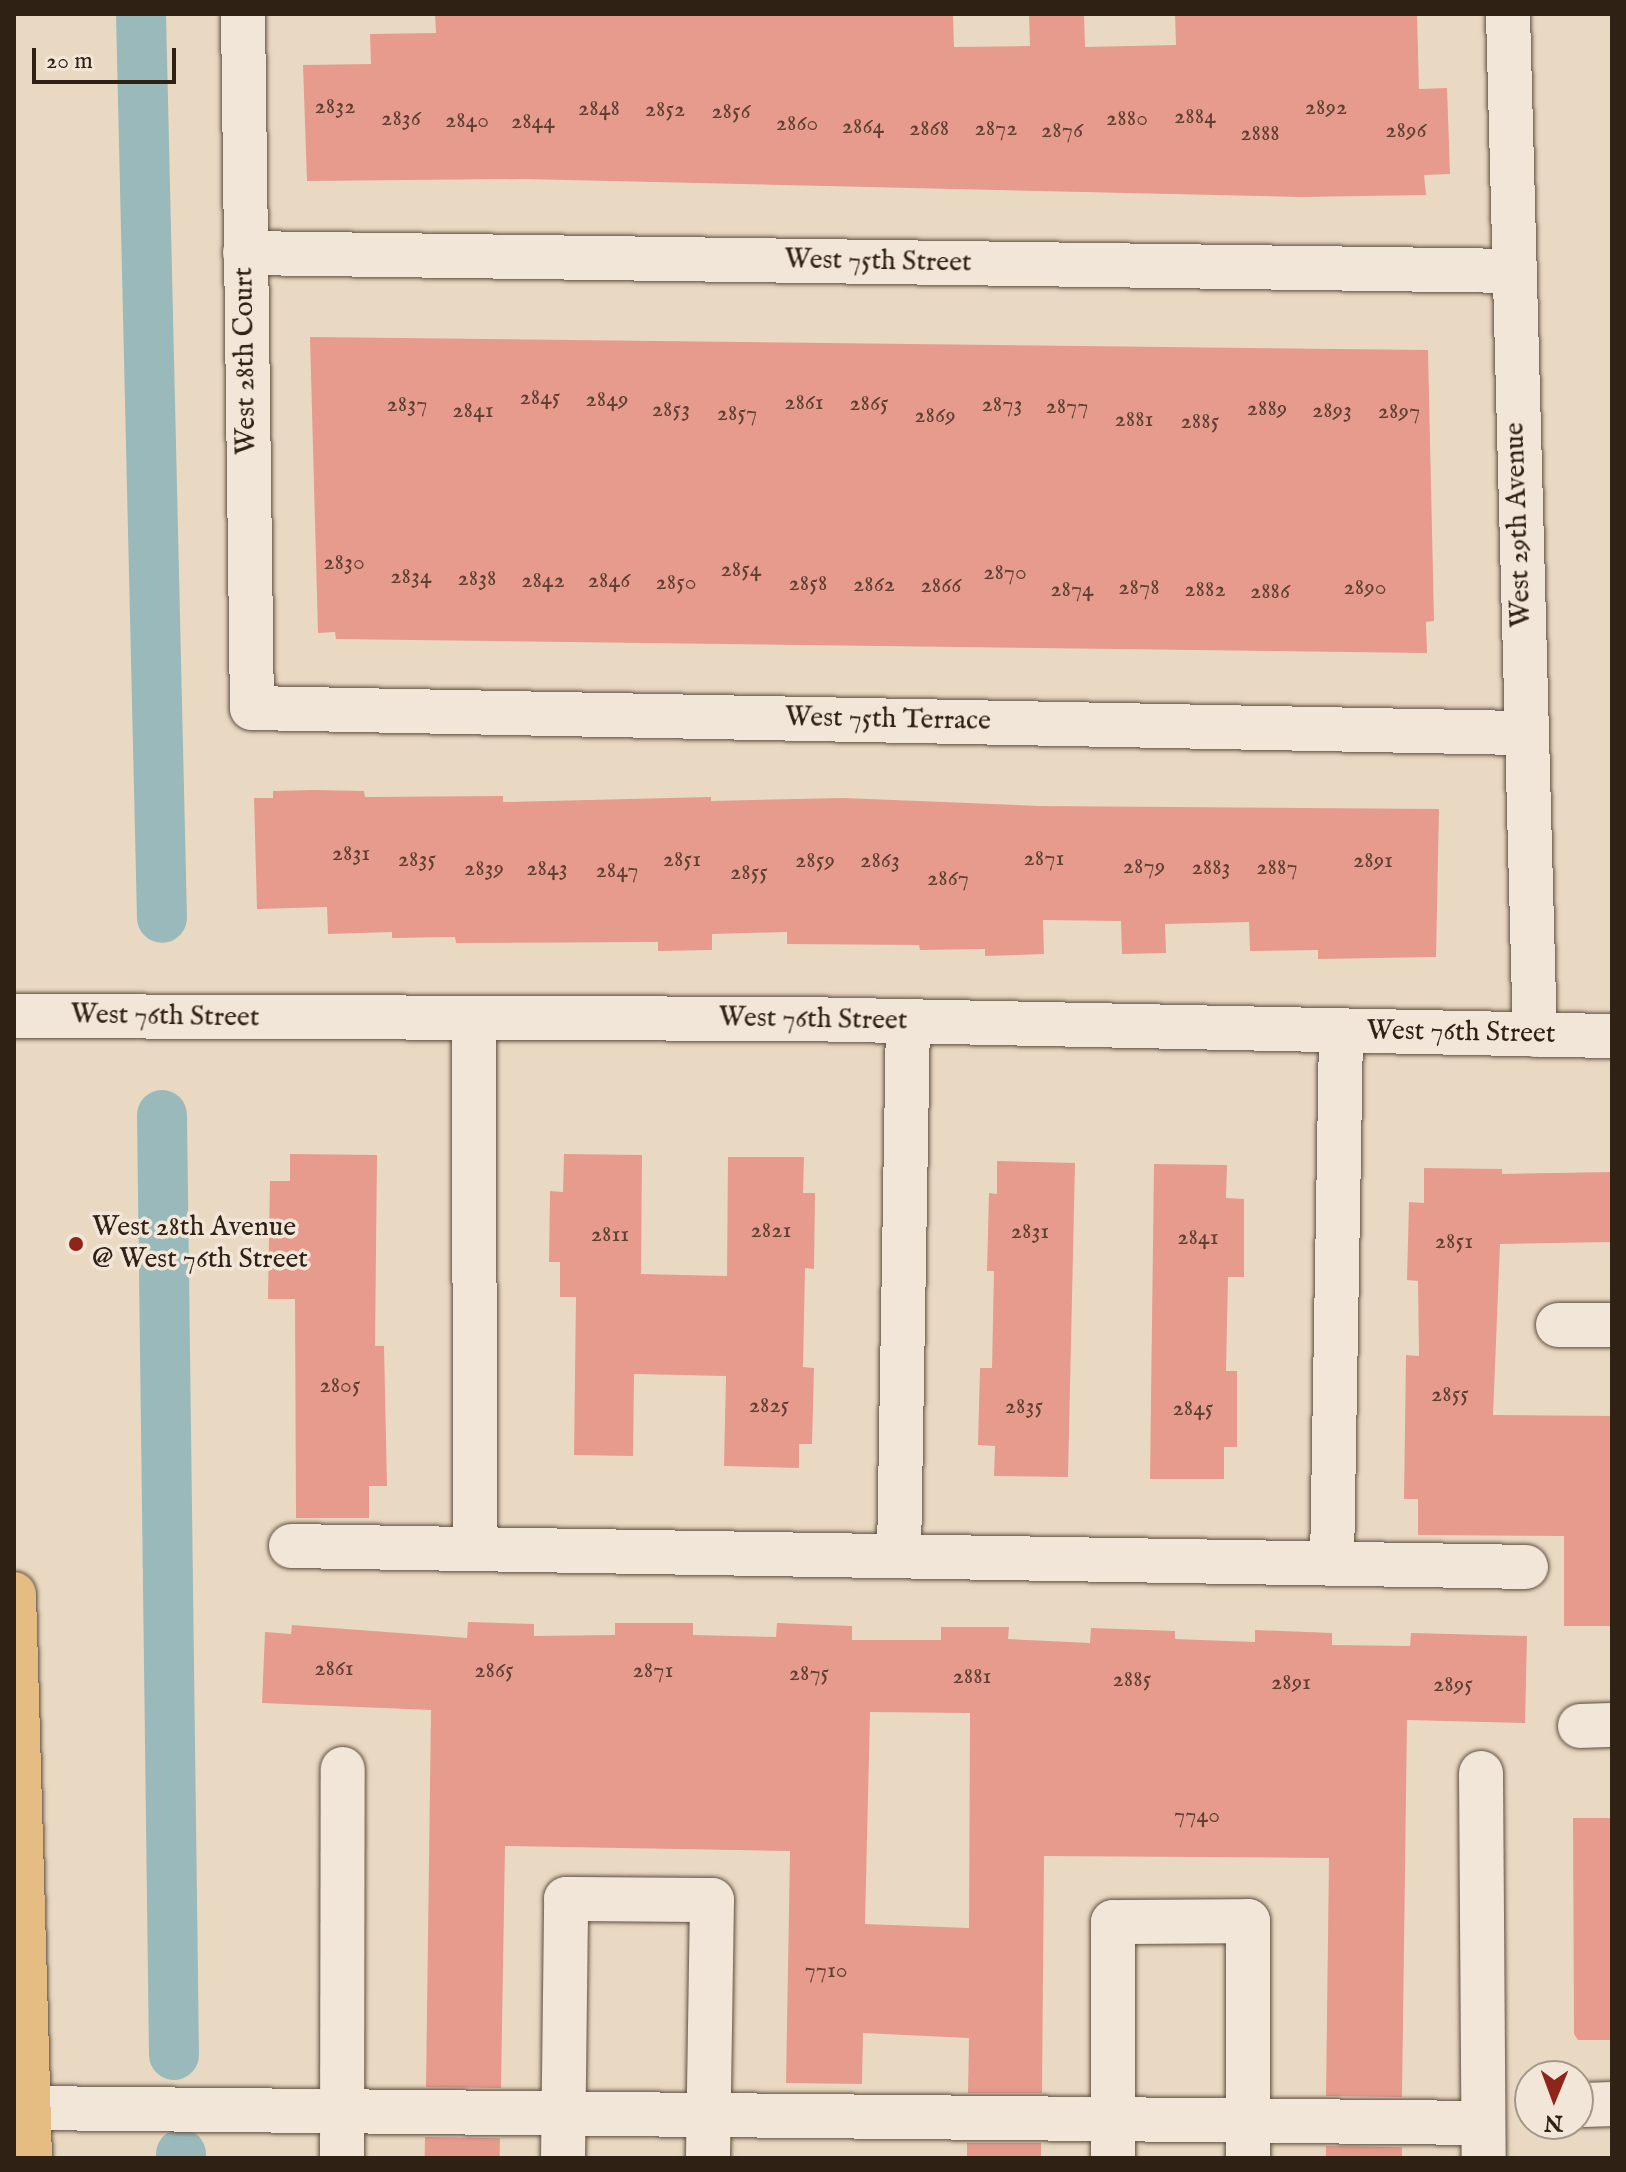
<!DOCTYPE html>
<style>
body{margin:0}
#map{position:relative;width:1626px;height:2172px;overflow:hidden;background:#ead9c2;font-family:"IM FELL English",serif}
div>[style]{position:absolute}
.canal>*{height:50px;margin:-25px;padding:0 25px;transform-origin:25px;border-radius:25px;background:#9ab9bb}
.building>*{inset:0;background:#e69b8c;transform-origin:0 0}
.roads{filter:drop-shadow(0 0 2px #5e4f40) drop-shadow(0 0 2px #5e4f40)}
.minor>*{height:44px;margin:-22px;padding:0 22px;transform-origin:22px;border-radius:22px;background:#f1e6d7}
.major>*{height:44px;margin:-22px;padding:0 22px;transform-origin:22px;border-radius:22px;background:#e5bc81}
.dots>*{width:22px;height:22px;translate:-50% -50%;box-sizing:border-box;border:4px solid #f1e6d7;border-radius:50%}
span{translate:-50% -50%;white-space:nowrap;text-align:center;line-height:1.15;-webkit-text-stroke:7px #f1e6d7;paint-order:stroke}
.number-label{font-size:24px;color:#5e4033}
.number-label span{-webkit-text-stroke-width:0}
.street-label{font-size:28px;color:#302115}
.poi-label{font-size:28px;color:#302115}
.left{translate:0 -50%;text-align:left}
.frame{position:absolute;inset:0;border:16px solid #302115;pointer-events:none}
.north{position:absolute;left:1514px;top:2060px;width:80px;height:80px;box-sizing:border-box;background:#f1e6d7;border:2px solid #a49789;border-radius:50%;rotate:181deg;font-size:22px;font-weight:700;line-height:32px;text-align:center;color:#302115}
.north::after{content:'';display:block;margin:auto;width:28px;height:36px;background:#8f2418;clip-path:polygon(50% 0,100% 100%,50% 72%,0 100%)}
.scale{position:absolute;left:32px;top:48px;width:144px;height:36px;box-sizing:border-box;border:4px solid #302115;border-top:0;padding-left:10px;font-size:24px;line-height:28px;white-space:nowrap;color:#302115;-webkit-text-stroke:6px #f1e6d7;paint-order:stroke}
</style>
<div id="map">
<div class="canal">
<i style="left:141px;top:14px;width:904px;rotate:88.67deg"></i>
<i style="left:162px;top:1115px;width:940px;rotate:89.27deg"></i>
<i style="left:181px;top:2154px;width:4px;rotate:90deg"></i>
</div>
<div class="building">
<i style="clip-path:polygon(435px 14px,953px 14px,954px 47px,1030px 46px,1029px 14px,1084px 14px,1085px 47px,1176px 45px,1175px 14px,1417px 14px,1419px 89px,1447px 88px,1450px 174px,1424px 175px,1426px 195px,1299px 197px,523px 179px,307px 181px,303px 65px,371px 64px,370px 34px,436px 33px)"></i>
<i style="clip-path:polygon(310px 337px,1428px 350px,1434px 621px,1426px 622px,1427px 653px,336px 639px,335px 632px,318px 633px)"></i>
<i style="clip-path:polygon(314px 790px,364px 791px,365px 797px,503px 796px,503px 802px,711px 797px,711px 801px,843px 798px,1040px 806px,1439px 809px,1436px 957px,1318px 959px,1318px 950px,1250px 951px,1249px 922px,1165px 924px,1166px 953px,1122px 954px,1121px 921px,1043px 920px,1044px 954px,985px 956px,985px 949px,920px 950px,919px 945px,787px 944px,787px 932px,712px 934px,712px 950px,658px 951px,658px 942px,456px 943px,455px 937px,392px 938px,392px 932px,328px 934px,327px 907px,257px 909px,254px 798px,273px 798px,273px 791px)"></i>
<i style="clip-path:polygon(290px 1154px,377px 1155px,375px 1346px,384px 1346px,387px 1486px,369px 1486px,369px 1518px,296px 1518px,295px 1299px,268px 1299px,270px 1181px,290px 1181px)"></i>
<i style="clip-path:polygon(564px 1154px,642px 1155px,641px 1274px,727px 1276px,728px 1157px,804px 1157px,803px 1193px,815px 1193px,814px 1269px,805px 1268px,803px 1367px,814px 1368px,812px 1444px,799px 1444px,799px 1468px,724px 1466px,726px 1376px,634px 1374px,633px 1456px,574px 1455px,576px 1297px,560px 1297px,560px 1262px,549px 1262px,550px 1191px,563px 1192px)"></i>
<i style="clip-path:polygon(997px 1161px,1075px 1163px,1068px 1477px,994px 1476px,995px 1446px,978px 1445px,980px 1368px,992px 1368px,994px 1271px,987px 1271px,989px 1193px,997px 1194px)"></i>
<i style="clip-path:polygon(1154px 1164px,1227px 1165px,1226px 1198px,1244px 1199px,1244px 1277px,1228px 1277px,1226px 1371px,1237px 1371px,1237px 1447px,1224px 1447px,1224px 1479px,1150px 1479px)"></i>
<i style="clip-path:polygon(1424px 1168px,1502px 1169px,1502px 1174px,1612px 1172px,1612px 1242px,1500px 1244px,1493px 1415px,1612px 1416px,1612px 1626px,1564px 1626px,1564px 1536px,1418px 1535px,1418px 1499px,1404px 1499px,1406px 1355px,1419px 1356px,1418px 1281px,1407px 1280px,1409px 1202px,1424px 1203px)"></i>
<i style="clip-path:polygon(evenodd,468px 1622px,534px 1624px,534px 1636px,615px 1635px,615px 1623px,693px 1623px,693px 1635px,776px 1637px,777px 1623px,852px 1626px,852px 1640px,941px 1640px,941px 1627px,1009px 1627px,1008px 1639px,1090px 1643px,1091px 1628px,1175px 1631px,1175px 1639px,1255px 1642px,1255px 1630px,1332px 1633px,1332px 1645px,1410px 1646px,1411px 1633px,1527px 1636px,1525px 1723px,1407px 1720px,1402px 2097px,1326px 2096px,1329px 1858px,1044px 1856px,1042px 2093px,968px 2093px,969px 2038px,863px 2033px,862px 2084px,786px 2083px,790px 1851px,505px 1846px,501px 2088px,426px 2087px,431px 1710px,262px 1703px,265px 1632px,291px 1634px,292px 1625px,467px 1638px,468px 1622px,870px 1712px,970px 1713px,969px 1928px,865px 1924px,870px 1712px)"></i>
<i style="clip-path:polygon(1573px 1818px,1612px 1818px,1612px 2040px,1578px 2040px,1574px 2034px)"></i>
<i style="left:425px;top:2137px;width:75px;height:21px;rotate:1deg"></i>
<i style="left:967px;top:2143px;width:74px;height:15px"></i>
<i style="left:1326px;top:2146px;width:76px;height:12px;rotate:1deg"></i>
</div>
<div class="roads">
<div class="minor">
<i style="left:243px;top:14px;width:694px;rotate:89.26deg"></i>
<i style="left:252px;top:708px;width:1272px;rotate:1.13deg"></i>
<i style="left:1508px;top:14px;width:1021px;rotate:88.49deg"></i>
<i style="left:245px;top:253px;width:1267px;rotate:0.81deg"></i>
<i style="left:14px;top:1016px;width:790px;rotate:0.22deg"></i>
<i style="left:804px;top:1019px;width:808px;rotate:1.21deg"></i>
<i style="left:474px;top:1020px;width:529px;rotate:89.89deg"></i>
<i style="left:1558px;top:1325px;width:54px"></i>
<i style="left:291px;top:1546px;width:1235px;rotate:0.97deg"></i>
<i style="left:899px;top:1556px;width:535px;rotate:-89.04deg"></i>
<i style="left:1332px;top:1564px;width:534px;rotate:-89.03deg"></i>
<i style="left:1580px;top:1726px;width:32px;rotate:-2deg"></i>
<i style="left:1481px;top:1773px;width:385px;rotate:89.6deg"></i>
<i style="left:1584px;top:2105px;width:28px;rotate:-2deg"></i>
<i style="left:28px;top:2108px;width:1455px;rotate:0.59deg"></i>
<i style="left:342px;top:2158px;width:389px;rotate:-89.9deg"></i>
<i style="left:563px;top:2158px;width:259px;rotate:-89.3deg"></i>
<i style="left:566px;top:1899px;width:146px;rotate:0.4deg"></i>
<i style="left:712px;top:1900px;width:258px;rotate:90.9deg"></i>
<i style="left:1113px;top:2158px;width:236px;rotate:-90deg"></i>
<i style="left:1113px;top:1922px;width:135px;rotate:-0.4deg"></i>
<i style="left:1248px;top:1921px;width:237px;rotate:90deg"></i>
</div>
<div class="major">
<i style="left:14px;top:1594px;width:564px;rotate:88.38deg"></i>
</div>
</div>
<div class="dots">
<i style="left:76px;top:1244px;background:#8f2418"></i>
</div>
<div class="number-label">
<span style="left:335px;top:107px">2832</span>
<span style="left:1326px;top:108px">2892</span>
<span style="left:599px;top:109px">2848</span>
<span style="left:665px;top:110px">2852</span>
<span style="left:731px;top:112px">2856</span>
<span style="left:1195px;top:117px">2884</span>
<span style="left:401px;top:119px">2836</span>
<span style="left:1127px;top:119px">2880</span>
<span style="left:467px;top:121px">2840</span>
<span style="left:533px;top:122px">2844</span>
<span style="left:797px;top:124px">2860</span>
<span style="left:863px;top:127px">2864</span>
<span style="left:929px;top:129px">2868</span>
<span style="left:996px;top:129px">2872</span>
<span style="left:1062px;top:131px">2876</span>
<span style="left:1406px;top:131px">2896</span>
<span style="left:1260px;top:134px">2888</span>
<span style="left:540px;top:398px">2845</span>
<span style="left:607px;top:400px">2849</span>
<span style="left:804px;top:403px">2861</span>
<span style="left:869px;top:404px">2865</span>
<span style="left:407px;top:405px">2837</span>
<span style="left:1002px;top:405px">2873</span>
<span style="left:1067px;top:407px">2877</span>
<span style="left:1267px;top:409px">2889</span>
<span style="left:671px;top:410px">2853</span>
<span style="left:473px;top:411px">2841</span>
<span style="left:1332px;top:411px">2893</span>
<span style="left:1399px;top:412px">2897</span>
<span style="left:737px;top:414px">2857</span>
<span style="left:935px;top:416px">2869</span>
<span style="left:1134px;top:420px">2881</span>
<span style="left:1200px;top:422px">2885</span>
<span style="left:344px;top:563px">2830</span>
<span style="left:741px;top:570px">2854</span>
<span style="left:1005px;top:573px">2870</span>
<span style="left:411px;top:577px">2834</span>
<span style="left:477px;top:579px">2838</span>
<span style="left:543px;top:581px">2842</span>
<span style="left:609px;top:581px">2846</span>
<span style="left:676px;top:583px">2850</span>
<span style="left:808px;top:584px">2858</span>
<span style="left:874px;top:585px">2862</span>
<span style="left:941px;top:586px">2866</span>
<span style="left:1139px;top:588px">2878</span>
<span style="left:1365px;top:588px">2890</span>
<span style="left:1072px;top:590px">2874</span>
<span style="left:1205px;top:590px">2882</span>
<span style="left:1270px;top:592px">2886</span>
<span style="left:351px;top:854px">2831</span>
<span style="left:1044px;top:859px">2871</span>
<span style="left:417px;top:860px">2835</span>
<span style="left:682px;top:860px">2851</span>
<span style="left:815px;top:861px">2859</span>
<span style="left:880px;top:861px">2863</span>
<span style="left:1373px;top:861px">2891</span>
<span style="left:1144px;top:867px">2879</span>
<span style="left:1211px;top:868px">2883</span>
<span style="left:1277px;top:868px">2887</span>
<span style="left:484px;top:869px">2839</span>
<span style="left:547px;top:869px">2843</span>
<span style="left:617px;top:871px">2847</span>
<span style="left:749px;top:873px">2855</span>
<span style="left:948px;top:879px">2867</span>
<span style="left:771px;top:1231px">2821</span>
<span style="left:1030px;top:1232px">2831</span>
<span style="left:610px;top:1235px">2811</span>
<span style="left:1198px;top:1238px">2841</span>
<span style="left:1454px;top:1242px">2851</span>
<span style="left:340px;top:1386px">2805</span>
<span style="left:1450px;top:1395px">2855</span>
<span style="left:769px;top:1406px">2825</span>
<span style="left:1024px;top:1407px">2835</span>
<span style="left:1193px;top:1409px">2845</span>
<span style="left:334px;top:1669px">2861</span>
<span style="left:494px;top:1671px">2865</span>
<span style="left:653px;top:1671px">2871</span>
<span style="left:809px;top:1674px">2875</span>
<span style="left:972px;top:1677px">2881</span>
<span style="left:1132px;top:1680px">2885</span>
<span style="left:1291px;top:1683px">2891</span>
<span style="left:1453px;top:1685px">2895</span>
<span style="left:1197px;top:1816px">7740</span>
<span style="left:826px;top:1971px">7710</span>
</div>
<div class="street-label">
<span style="left:878px;top:262px;rotate:1deg">West 75th Street</span>
<span style="left:246px;top:361px;rotate:-91deg">West 28th Court</span>
<span style="left:1519px;top:525px;rotate:-92deg">West 29th Avenue</span>
<span style="left:888px;top:720px;rotate:1deg">West 75th Terrace</span>
<span style="left:165px;top:1017px;rotate:1deg">West 76th Street</span>
<span style="left:813px;top:1020px;rotate:1deg">West 76th Street</span>
<span style="left:1461px;top:1033px;rotate:1deg">West 76th Street</span>
</div>
<div class="poi-label">
<span class="left" style="left:92px;top:1244px">West 28th Avenue<br>@ West 76th Street</span>
</div>
<div class="frame"></div>
<div class="north">N</div>
<div class="scale">20 m</div>
</div>
